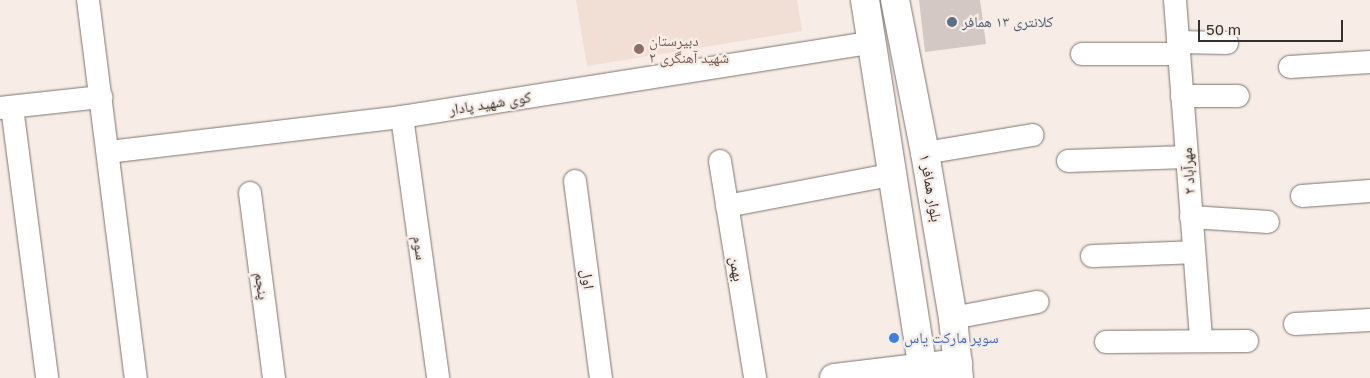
<!DOCTYPE html>
<meta charset="utf-8">
<style>
body{margin:0}
#map{position:relative;width:1370px;height:378px;overflow:hidden;background:#f7ece6;font-family:"Golos Text","Noto Naskh Arabic",sans-serif}
div>[style]{position:absolute}
.built>*{inset:0;background:#f1ded4}
.building>*{inset:0;background:#d3c8c3}
.roads{filter:drop-shadow(0 0 1px #7e7570) drop-shadow(0 0 1px #7e7570)}
.street>*{height:22px;margin:-11px;padding:0 11px;transform-origin:11px;border-radius:11px;background:#fff}
.secondary>*{height:28px;margin:-14px;padding:0 14px;transform-origin:14px;border-radius:14px;background:#fff}
.primary>*{height:28px;margin:-14px;padding:0 14px;transform-origin:14px;border-radius:14px;background:#fff}
.dots>*{width:14px;height:14px;translate:-50% -50%;box-sizing:border-box;border:2px solid #f7ece6;border-radius:50%}
span{translate:-50% -50%;white-space:nowrap;text-align:center;line-height:1.15;-webkit-text-stroke:4.5px #f7ece6;paint-order:stroke}
.service-label{font-size:15px;color:#4e5e75}
.left{translate:0 -50%;text-align:left}
.education-label{font-size:15px;color:#785e54}
.street-label{font-size:15px;color:#34302e}
.shop-label{font-size:15px;color:#366cbe}
.scale{position:absolute;left:1198px;top:20px;width:145px;height:22px;box-sizing:border-box;border:2px solid #34302e;border-top:0;padding-left:6px;font-size:15px;line-height:18px;white-space:nowrap;color:#34302e;-webkit-text-stroke:4px #f7ece6;paint-order:stroke}
</style>
<div id="map">
<div class="built">
<i style="clip-path:polygon(576px 0,797px 0,802px 31px,587px 66px)"></i>
</div>
<div class="building">
<i style="clip-path:polygon(919px 0,980px 0,986px 44px,925px 52px)"></i>
</div>
<div class="roads">
<div class="street">
<i style="left:88px;top:0;width:381px;rotate:82.8deg"></i>
<i style="left:1175px;top:0;width:342px;rotate:85.6deg"></i>
<i style="left:1178px;top:42px;width:49px;rotate:1.2deg"></i>
<i style="left:1082px;top:54px;width:97px"></i>
<i style="left:1290px;top:67px;width:80px;rotate:-3.6deg"></i>
<i style="left:1182px;top:96px;width:56px"></i>
<i style="left:12px;top:107px;width:273px;rotate:82.6deg"></i>
<i style="left:0;top:108px;width:102px;rotate:-6.2deg"></i>
<i style="left:402px;top:117px;width:263px;rotate:82.1deg"></i>
<i style="left:108px;top:152px;width:296px;rotate:-6.8deg"></i>
<i style="left:402px;top:117px;width:475px;rotate:-9deg"></i>
<i style="left:925px;top:153px;width:109px;rotate:-9.5deg"></i>
<i style="left:720px;top:161px;width:220px;rotate:80.8deg"></i>
<i style="left:1068px;top:161px;width:119px;rotate:-1.9deg"></i>
<i style="left:575px;top:181px;width:199px;rotate:82.5deg"></i>
<i style="left:250px;top:193px;width:187px;rotate:82.6deg"></i>
<i style="left:1302px;top:196px;width:68px;rotate:-4.2deg"></i>
<i style="left:727px;top:206px;width:170px;rotate:-10.8deg"></i>
<i style="left:1191px;top:217px;width:77px;rotate:3.7deg"></i>
<i style="left:1092px;top:256px;width:102px;rotate:-2.2deg"></i>
<i style="left:953px;top:318px;width:86px;rotate:-10.8deg"></i>
<i style="left:1295px;top:324px;width:75px;rotate:-3.1deg"></i>
<i style="left:1106px;top:342px;width:141px;rotate:-0.4deg"></i>
</div>
<div class="secondary">
<i style="left:834px;top:378px;width:125px;rotate:-6.9deg"></i>
</div>
<div class="primary">
<i style="left:865px;top:0;width:383px;rotate:81.1deg"></i>
<i style="left:895px;top:0;width:156px;rotate:78.9deg"></i>
<i style="left:925px;top:153px;width:167px;rotate:80.4deg"></i>
<i style="left:953px;top:318px;width:60px;rotate:84.3deg"></i>
</div>
</div>
<div class="dots">
<i style="left:952px;top:22px;background:#5c6f8a"></i>
<i style="left:639px;top:49px;background:#8d6e63"></i>
<i style="left:894px;top:338px;background:#3f7fe0"></i>
</div>
<div class="service-label">
<span class="left" style="left:962px;top:22px">کلانتری ۱۳ همافر</span>
</div>
<div class="education-label">
<span class="left" style="left:649px;top:49px">دبیرستان<br>شهید آهنگری ۲</span>
</div>
<div class="street-label">
<span style="left:490px;top:103px;rotate:-9deg">کوی شهید پادار</span>
<span style="left:1188px;top:171px;rotate:-94deg">مهرآباد ۲</span>
<span style="left:931px;top:188px;rotate:80deg">بلوار همافر ۱</span>
<span style="left:420px;top:248px;rotate:82deg">سوم</span>
<span style="left:737px;top:269px;rotate:81deg">بهمن</span>
<span style="left:588px;top:279px;rotate:82deg">اول</span>
<span style="left:262px;top:286px;rotate:82deg">پنجم</span>
</div>
<div class="shop-label">
<span class="left" style="left:904px;top:338px">سوپر مارکت یاس</span>
</div>
<div class="scale">50 m</div>
</div>
